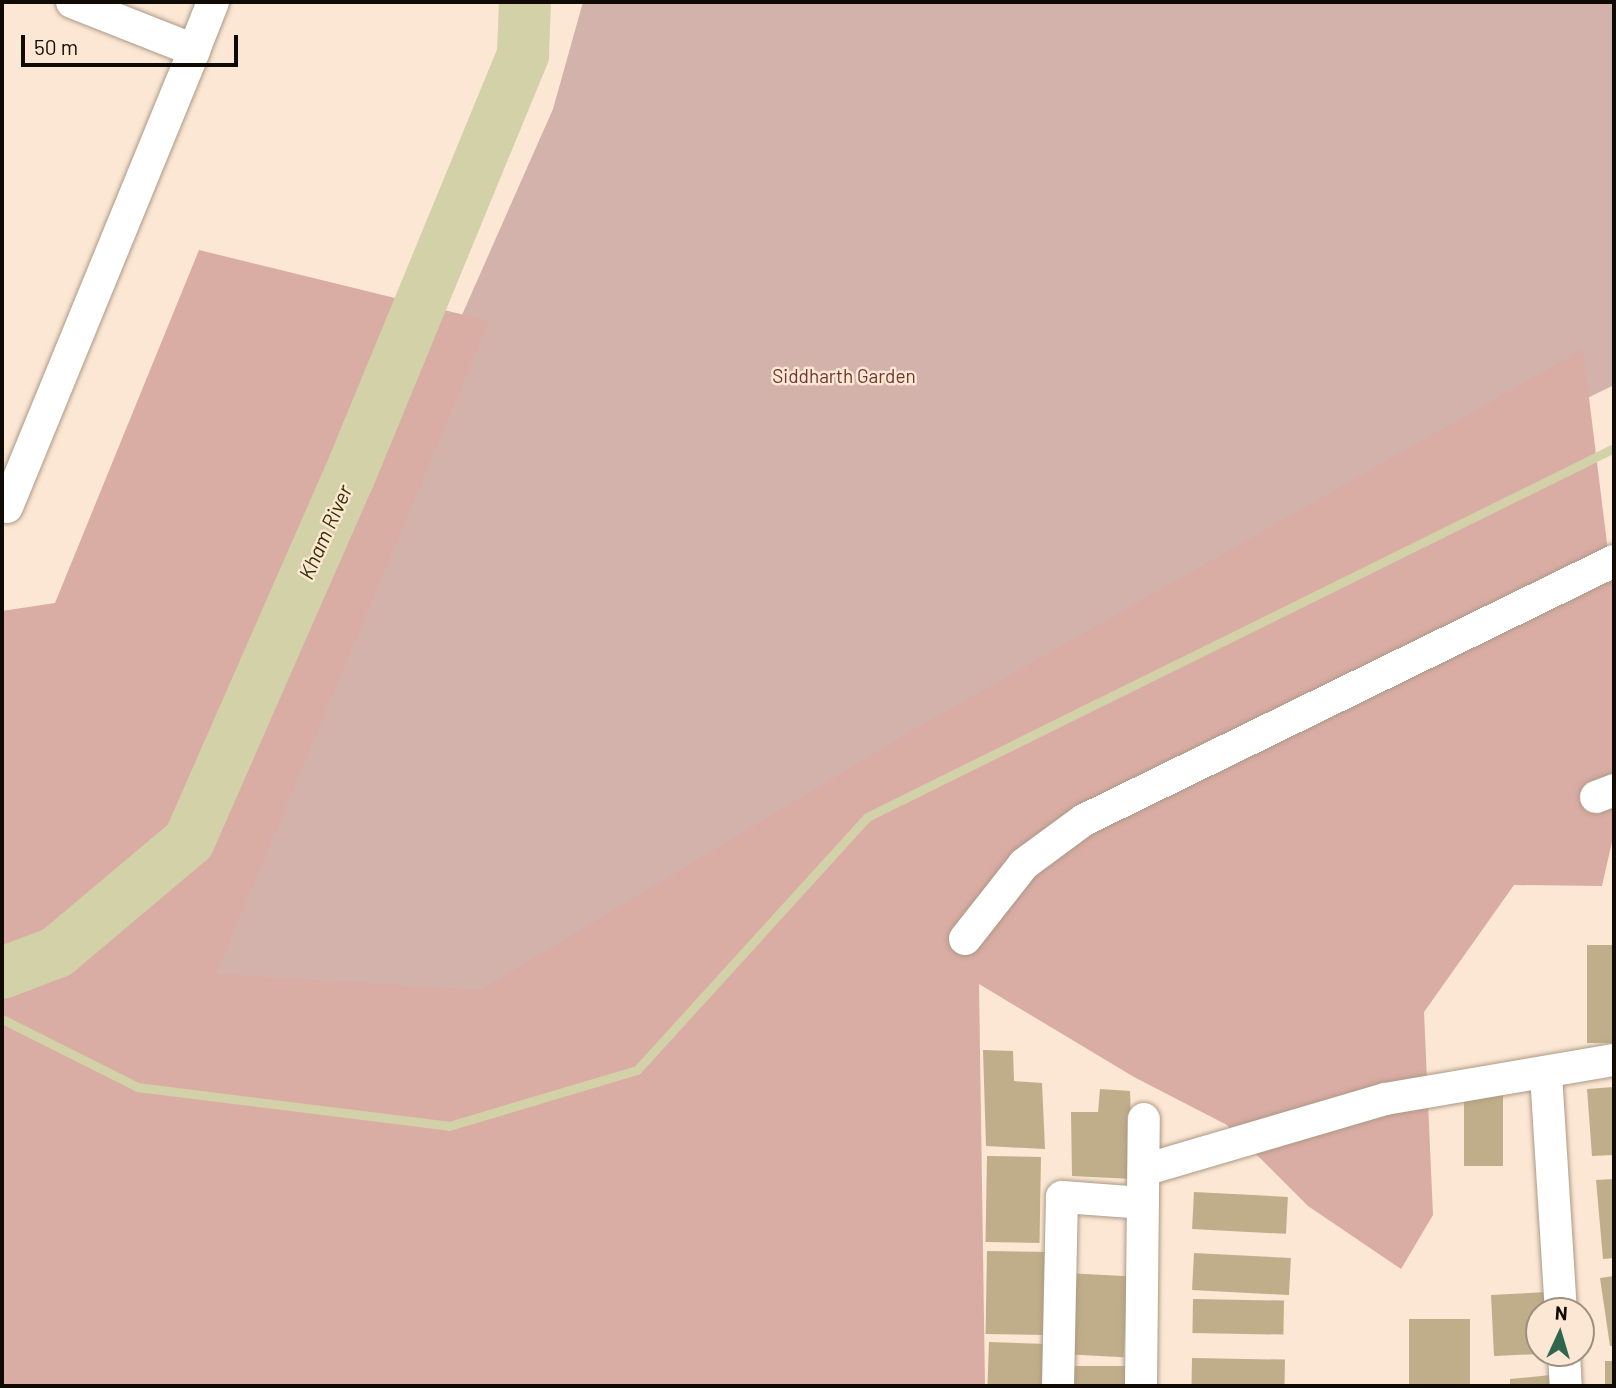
<!DOCTYPE html>
<style>
body{margin:0}
#map{position:relative;width:1616px;height:1388px;overflow:hidden;background:#fbe7d3;font-family:Barlow,sans-serif}
div>[style]{position:absolute}
.green>*{inset:0;background:#d4b2ac}
.forest>*{inset:0;background:#d9aca4}
.stream>*{height:9px;margin:-4.5px;padding:0 4.5px;transform-origin:4.5px;border-radius:4.5px;background:#d2d1a8}
.river>*{height:52px;margin:-26px;padding:0 26px;transform-origin:26px;border-radius:26px;background:#d2d1a8}
.building>*{inset:0;background:#bfae89;transform-origin:0 0}
.roads{filter:drop-shadow(0 0 2px #ac9986) drop-shadow(0 0 2px #ac9986)}
.minor>*{height:32px;margin:-16px;padding:0 16px;transform-origin:16px;border-radius:16px;background:#fff}
span{translate:-50% -50%;white-space:nowrap;text-align:center;line-height:1.15;-webkit-text-stroke:5px #fbe7d3;paint-order:stroke}
.park-label{font-size:19px;color:#70362e}
.water-label{font-size:21px;color:#363300;font-style:italic}
.frame{position:absolute;inset:0;border:4px solid #100a04;pointer-events:none}
.north{position:absolute;left:1525px;top:1297px;width:70px;height:70px;box-sizing:border-box;background:#fbe7d3;border:2px solid #9d8f80;border-radius:50%;rotate:4deg;font-size:19px;font-weight:700;line-height:28px;text-align:center;color:#100a04}
.north::after{content:'';display:block;margin:auto;width:24px;height:32px;background:#2f664e;clip-path:polygon(50% 0,100% 100%,50% 72%,0 100%)}
.scale{position:absolute;left:21px;top:35px;width:217px;height:32px;box-sizing:border-box;border:4px solid #100a04;border-top:0;padding-left:9px;font-size:21px;line-height:24px;white-space:nowrap;color:#100a04;-webkit-text-stroke:5px #fbe7d3;paint-order:stroke}
</style>
<div id="map">
<div class="green">
<i style="clip-path:polygon(583px 2px,1614px 2px,1614px 385px,1259px 561px,488px 1043px,133px 1011px,302px 677px,553px 109px)"></i>
</div>
<div class="forest">
<i style="clip-path:polygon(199px 250px,489px 321px,216px 974px,481px 990px,915px 729px,1583px 349px,1614px 600px,1614px 833px,1602px 886px,1514px 885px,1424px 1012px,1433px 1215px,1401px 1269px,1308px 1206px,1227px 1125px,1134px 1077px,979px 984px,985px 1386px,2px 1386px,2px 611px,55px 603px)"></i>
</div>
<div class="stream">
<i style="left:2px;top:1019px;width:151px;rotate:26.7deg"></i>
<i style="left:137px;top:1087px;width:314px;rotate:7.1deg"></i>
<i style="left:449px;top:1126px;width:196px;rotate:-16.6deg"></i>
<i style="left:637px;top:1070px;width:342px;rotate:-47.7deg"></i>
<i style="left:867px;top:817px;width:833px;rotate:-26.29deg"></i>
</div>
<div class="river">
<i style="left:2px;top:973px;width:59px;rotate:-20.9deg"></i>
<i style="left:57px;top:952px;width:172px;rotate:-40.1deg"></i>
<i style="left:189px;top:841px;width:398px;rotate:-66.3deg"></i>
<i style="left:349px;top:477px;width:457px;rotate:-67.6deg"></i>
<i style="left:523px;top:54px;width:52px;rotate:-87.8deg"></i>
</div>
<div class="building">
<i style="left:1614px;top:945px;width:98px;height:27px;rotate:90deg"></i>
<i style="clip-path:polygon(983px 1050px,1013px 1051px,1014px 1081px,1042px 1083px,1045px 1149px,986px 1146px)"></i>
<i style="clip-path:polygon(1614px 1087px,1614px 1155px,1592px 1156px,1587px 1089px)"></i>
<i style="clip-path:polygon(1100px 1089px,1130px 1091px,1133px 1179px,1072px 1176px,1071px 1112px,1098px 1112px)"></i>
<i style="left:1464px;top:1095px;width:39px;height:71px"></i>
<i style="left:987px;top:1156px;width:54px;height:86px;rotate:1deg"></i>
<i style="clip-path:polygon(1614px 1179px,1614px 1258px,1603px 1259px,1596px 1180px)"></i>
<i style="left:1194px;top:1192px;width:94px;height:37px;rotate:3deg"></i>
<i style="left:987px;top:1251px;width:59px;height:83px;rotate:1deg"></i>
<i style="left:1194px;top:1253px;width:97px;height:37px;rotate:3deg"></i>
<i style="left:1066px;top:1273px;width:62px;height:81px;rotate:3deg"></i>
<i style="clip-path:polygon(1614px 1276px,1614px 1346px,1610px 1346px,1600px 1278px)"></i>
<i style="clip-path:polygon(1547px 1292px,1548px 1311px,1539px 1311px,1539px 1354px,1494px 1356px,1491px 1295px)"></i>
<i style="left:1193px;top:1299px;width:91px;height:34px;rotate:1deg"></i>
<i style="left:1409px;top:1319px;width:61px;height:65px"></i>
<i style="left:989px;top:1342px;width:58px;height:44px;rotate:2deg"></i>
<i style="left:1192px;top:1358px;width:93px;height:28px;rotate:1deg"></i>
<i style="left:1605px;top:1361px;width:9px;height:25px"></i>
<i style="left:1065px;top:1366px;width:63px;height:20px"></i>
<i style="clip-path:polygon(1551px 1375px,1552px 1386px,1510px 1386px,1510px 1379px)"></i>
</div>
<div class="roads">
<div class="minor">
<i style="left:72px;top:2px;width:131px;rotate:21.5deg"></i>
<i style="left:194px;top:50px;width:52px;rotate:-68.4deg"></i>
<i style="left:7px;top:507px;width:494px;rotate:-67.7deg"></i>
<i style="left:1596px;top:797px;width:19px;rotate:-21deg"></i>
<i style="left:965px;top:939px;width:95px;rotate:-51.8deg"></i>
<i style="left:1024px;top:864px;width:74px;rotate:-36.3deg"></i>
<i style="left:1084px;top:820px;width:590px;rotate:-26.04deg"></i>
<i style="left:1546px;top:1074px;width:237px;rotate:86.4deg"></i>
<i style="left:1144px;top:1170px;width:251px;rotate:-16.4deg"></i>
<i style="left:1385px;top:1099px;width:232px;rotate:-9.7deg"></i>
<i style="left:1564px;top:1353px;width:33px;rotate:87deg"></i>
<i style="left:1058px;top:1386px;width:189px;rotate:-88.8deg"></i>
<i style="left:1062px;top:1197px;width:81px;rotate:4.2deg"></i>
<i style="left:1141px;top:1386px;width:267px;rotate:-89.4deg"></i>
</div>
</div>
<div class="park-label">
<span style="left:844px;top:376px">Siddharth Garden</span>
</div>
<div class="water-label">
<span style="left:325px;top:532px;rotate:-66deg">Kham River</span>
</div>
<div class="frame"></div>
<div class="north">N</div>
<div class="scale">50 m</div>
</div>
